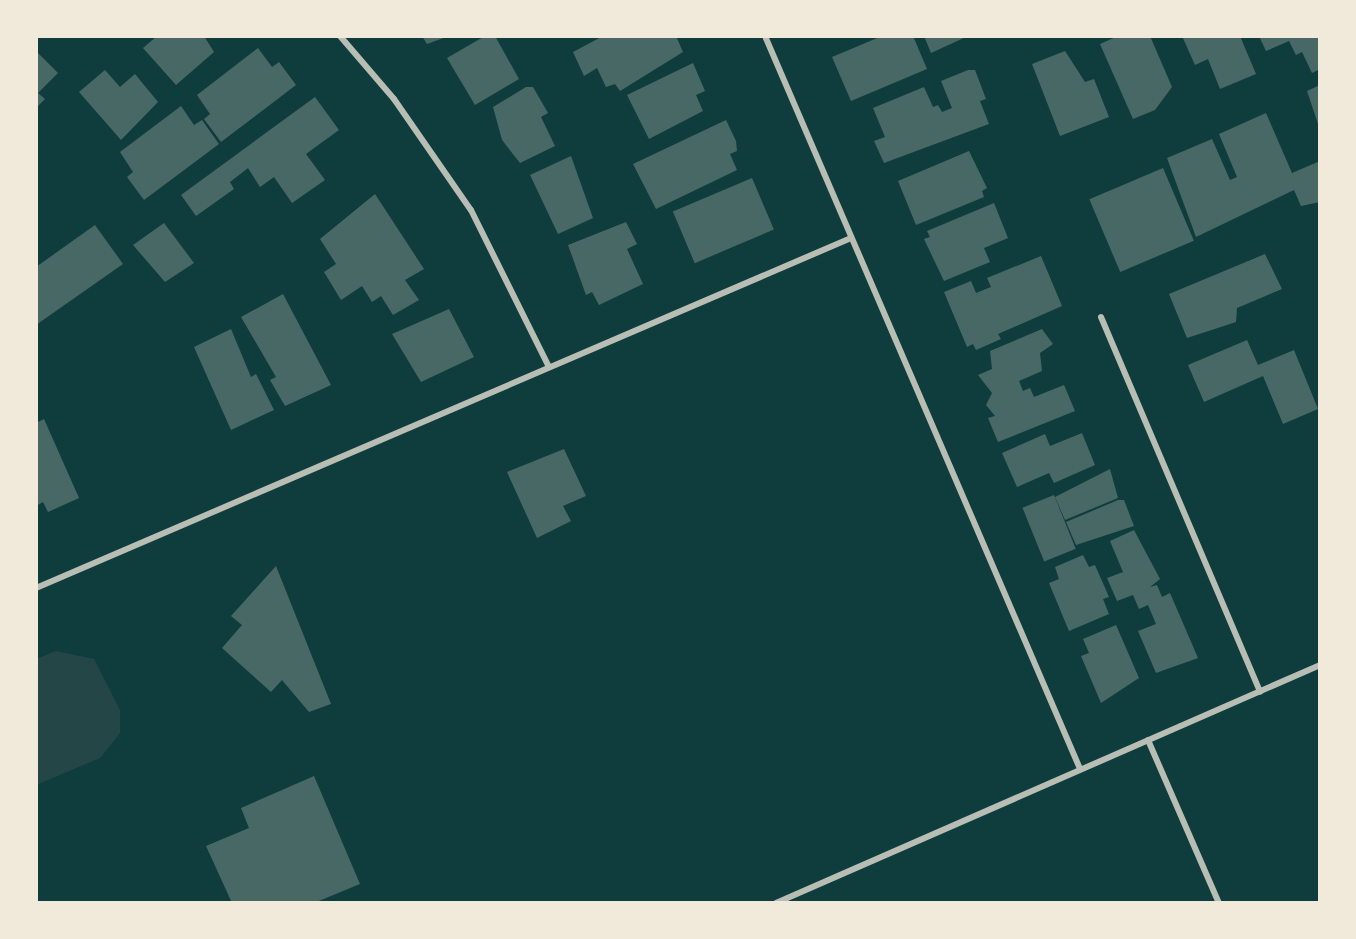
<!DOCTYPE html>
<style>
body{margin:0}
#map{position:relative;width:1356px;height:939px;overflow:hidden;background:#0f3d3e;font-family:"Exo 2",sans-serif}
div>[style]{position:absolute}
.green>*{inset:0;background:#244646}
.building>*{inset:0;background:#486865;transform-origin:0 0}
.minor>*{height:6px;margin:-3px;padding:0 3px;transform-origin:3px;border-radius:3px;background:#b8beb3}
span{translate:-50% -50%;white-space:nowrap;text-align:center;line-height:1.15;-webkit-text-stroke:4.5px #f1e9da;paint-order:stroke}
.frame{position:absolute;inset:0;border:38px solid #f1e9da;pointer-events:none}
</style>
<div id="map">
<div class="green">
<i style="clip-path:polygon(56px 651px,94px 659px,120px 710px,120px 733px,100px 758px,36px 785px,36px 659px)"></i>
</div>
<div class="building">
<i style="clip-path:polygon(157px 36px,204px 36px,214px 52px,176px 85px,143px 48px)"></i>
<i style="clip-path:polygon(422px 36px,449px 36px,427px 44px)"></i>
<i style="clip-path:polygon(485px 36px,495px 36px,519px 79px,475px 105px,447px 58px)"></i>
<i style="clip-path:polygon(603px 36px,676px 36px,683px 52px,620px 91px,615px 84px,606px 87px,597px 68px,584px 76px,573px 52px)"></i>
<i style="clip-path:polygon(882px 36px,913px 36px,927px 69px,851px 101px,832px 57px)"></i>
<i style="clip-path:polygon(924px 36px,968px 36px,931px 53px)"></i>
<i style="clip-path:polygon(1118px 36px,1150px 36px,1172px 87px,1155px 110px,1133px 119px,1100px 44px)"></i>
<i style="clip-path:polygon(1182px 36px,1240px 36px,1256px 74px,1220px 89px,1208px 59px,1195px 65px)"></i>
<i style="clip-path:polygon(1259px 36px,1320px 36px,1320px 69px,1312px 73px,1302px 52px,1296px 55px,1289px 41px,1266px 51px)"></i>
<i style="clip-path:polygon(258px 48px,272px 67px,279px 62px,296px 85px,221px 142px,204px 119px,210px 114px,197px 95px)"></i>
<i style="clip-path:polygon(36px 51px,58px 73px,38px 93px,45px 99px,36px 108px)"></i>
<i style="clip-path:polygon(1065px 51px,1085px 82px,1094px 79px,1109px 117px,1060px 136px,1032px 64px)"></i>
<i style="clip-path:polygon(693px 63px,705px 91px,696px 95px,703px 111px,649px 139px,627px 95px)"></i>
<i style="clip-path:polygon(105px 70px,120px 87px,135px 74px,158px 102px,121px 140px,79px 92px)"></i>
<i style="clip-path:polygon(968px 70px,975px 70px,986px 99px,980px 101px,989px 124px,884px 163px,874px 141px,885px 137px,873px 108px,924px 87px,933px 107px,938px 105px,942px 112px,952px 108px,941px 81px)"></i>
<i style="clip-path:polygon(1320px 85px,1320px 130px,1307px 91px)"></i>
<i style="clip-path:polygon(526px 87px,533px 87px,548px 113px,541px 117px,555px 146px,520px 163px,502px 140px,493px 107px)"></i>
<i style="clip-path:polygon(315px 97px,339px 130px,306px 154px,325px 180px,292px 203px,274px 177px,260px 187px,248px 168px,230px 182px,234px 189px,196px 216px,181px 195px)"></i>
<i style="clip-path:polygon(181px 106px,194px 125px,202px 120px,219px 144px,144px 200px,127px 177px,133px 172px,120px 152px)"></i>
<i style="clip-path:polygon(1266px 113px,1292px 173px,1320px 161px,1320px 202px,1301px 206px,1294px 190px,1196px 237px,1167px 158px,1212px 139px,1230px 180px,1237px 177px,1219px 134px)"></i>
<i style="clip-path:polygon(726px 120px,736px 141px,737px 151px,730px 154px,737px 170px,656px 209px,633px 164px)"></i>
<i style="clip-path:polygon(969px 151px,987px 188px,982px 191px,984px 197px,916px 225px,898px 181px)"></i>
<i style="clip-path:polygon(571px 156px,593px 218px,558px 234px,530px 175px)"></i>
<i style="left:1163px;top:168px;width:79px;height:80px;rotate:67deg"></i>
<i style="left:752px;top:178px;width:56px;height:86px;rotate:67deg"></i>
<i style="clip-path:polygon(375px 194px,424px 269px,405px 280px,419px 300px,393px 315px,381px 296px,372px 302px,362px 286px,341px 300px,324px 272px,336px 264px,320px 239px)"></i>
<i style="clip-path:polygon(994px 203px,1008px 238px,984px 248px,990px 262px,944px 281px,924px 239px,930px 237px,927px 231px)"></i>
<i style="clip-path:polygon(626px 222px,637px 244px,627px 249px,643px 284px,599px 305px,592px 292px,586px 295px,568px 245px)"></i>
<i style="clip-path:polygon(164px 223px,194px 263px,165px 282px,133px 245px)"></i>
<i style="clip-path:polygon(95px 225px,123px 264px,36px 325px,36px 267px)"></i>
<i style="clip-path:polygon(1265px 254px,1282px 289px,1237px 308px,1236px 322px,1187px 338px,1169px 294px)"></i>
<i style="clip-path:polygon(1041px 256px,1062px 306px,998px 334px,1001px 339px,976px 350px,973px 344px,967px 347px,944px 292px,971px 281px,976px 293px,991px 287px,987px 278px)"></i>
<i style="clip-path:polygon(283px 294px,331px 385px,285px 406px,270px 380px,276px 377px,241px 317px)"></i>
<i style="clip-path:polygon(449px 309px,474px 357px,421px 382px,392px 334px)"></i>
<i style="clip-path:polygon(231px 329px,251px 377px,256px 374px,274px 410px,231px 430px,194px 347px)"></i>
<i style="clip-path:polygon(1042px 329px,1053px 344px,1040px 353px,1042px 371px,1019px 381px,1023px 391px,1030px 388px,1034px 397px,1064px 385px,1075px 411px,998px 442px,988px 418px,995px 416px,986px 405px,992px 393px,978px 375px,992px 369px,990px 351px)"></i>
<i style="clip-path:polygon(1247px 340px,1258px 365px,1294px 350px,1318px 409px,1283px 424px,1263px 376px,1204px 402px,1188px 365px)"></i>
<i style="clip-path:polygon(44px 419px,79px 498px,48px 512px,43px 502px,36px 506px,36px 423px)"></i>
<i style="clip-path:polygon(1082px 433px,1095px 465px,1054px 483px,1049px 473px,1017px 487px,1002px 453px,1045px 434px,1050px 446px)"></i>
<i style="clip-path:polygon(564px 449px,586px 496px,563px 506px,571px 521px,537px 538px,507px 472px)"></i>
<i style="clip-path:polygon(1110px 469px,1118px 498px,1065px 520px,1055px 497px)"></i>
<i style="left:1054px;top:495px;width:58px;height:34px;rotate:68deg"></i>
<i style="clip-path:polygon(1118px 500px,1124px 500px,1134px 526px,1076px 545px,1066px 522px)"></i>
<i style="clip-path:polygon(1134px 530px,1160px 579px,1150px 587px,1157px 585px,1162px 597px,1170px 593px,1198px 658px,1156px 673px,1138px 631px,1156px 624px,1148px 605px,1139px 609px,1133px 595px,1117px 601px,1107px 578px,1123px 572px,1110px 541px)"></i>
<i style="clip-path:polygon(1083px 555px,1089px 567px,1095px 565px,1109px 597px,1103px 599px,1109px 614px,1069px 631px,1049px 583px,1059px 579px,1055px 567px)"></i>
<i style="clip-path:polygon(276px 566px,331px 704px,309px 712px,282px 680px,271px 692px,222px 648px,242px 625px,231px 616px)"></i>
<i style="clip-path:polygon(1116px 625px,1139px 678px,1101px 703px,1081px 656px,1089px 653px,1083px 639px)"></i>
<i style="clip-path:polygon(314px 776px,360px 884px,314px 903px,232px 903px,206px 846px,249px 828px,241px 808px)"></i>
</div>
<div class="minor">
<i style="left:340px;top:36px;width:83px;rotate:49.4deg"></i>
<i style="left:394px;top:99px;width:135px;rotate:55.3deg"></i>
<i style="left:471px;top:210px;width:173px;rotate:63.6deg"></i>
<i style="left:765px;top:36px;width:798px;rotate:66.74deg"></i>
<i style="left:1101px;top:317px;width:407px;rotate:67deg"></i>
<i style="left:36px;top:588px;width:887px;rotate:-23.24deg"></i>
<i style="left:1148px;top:740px;width:178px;rotate:66.5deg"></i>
<i style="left:776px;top:903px;width:594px;rotate:-23.63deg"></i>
</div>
<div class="frame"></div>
</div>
